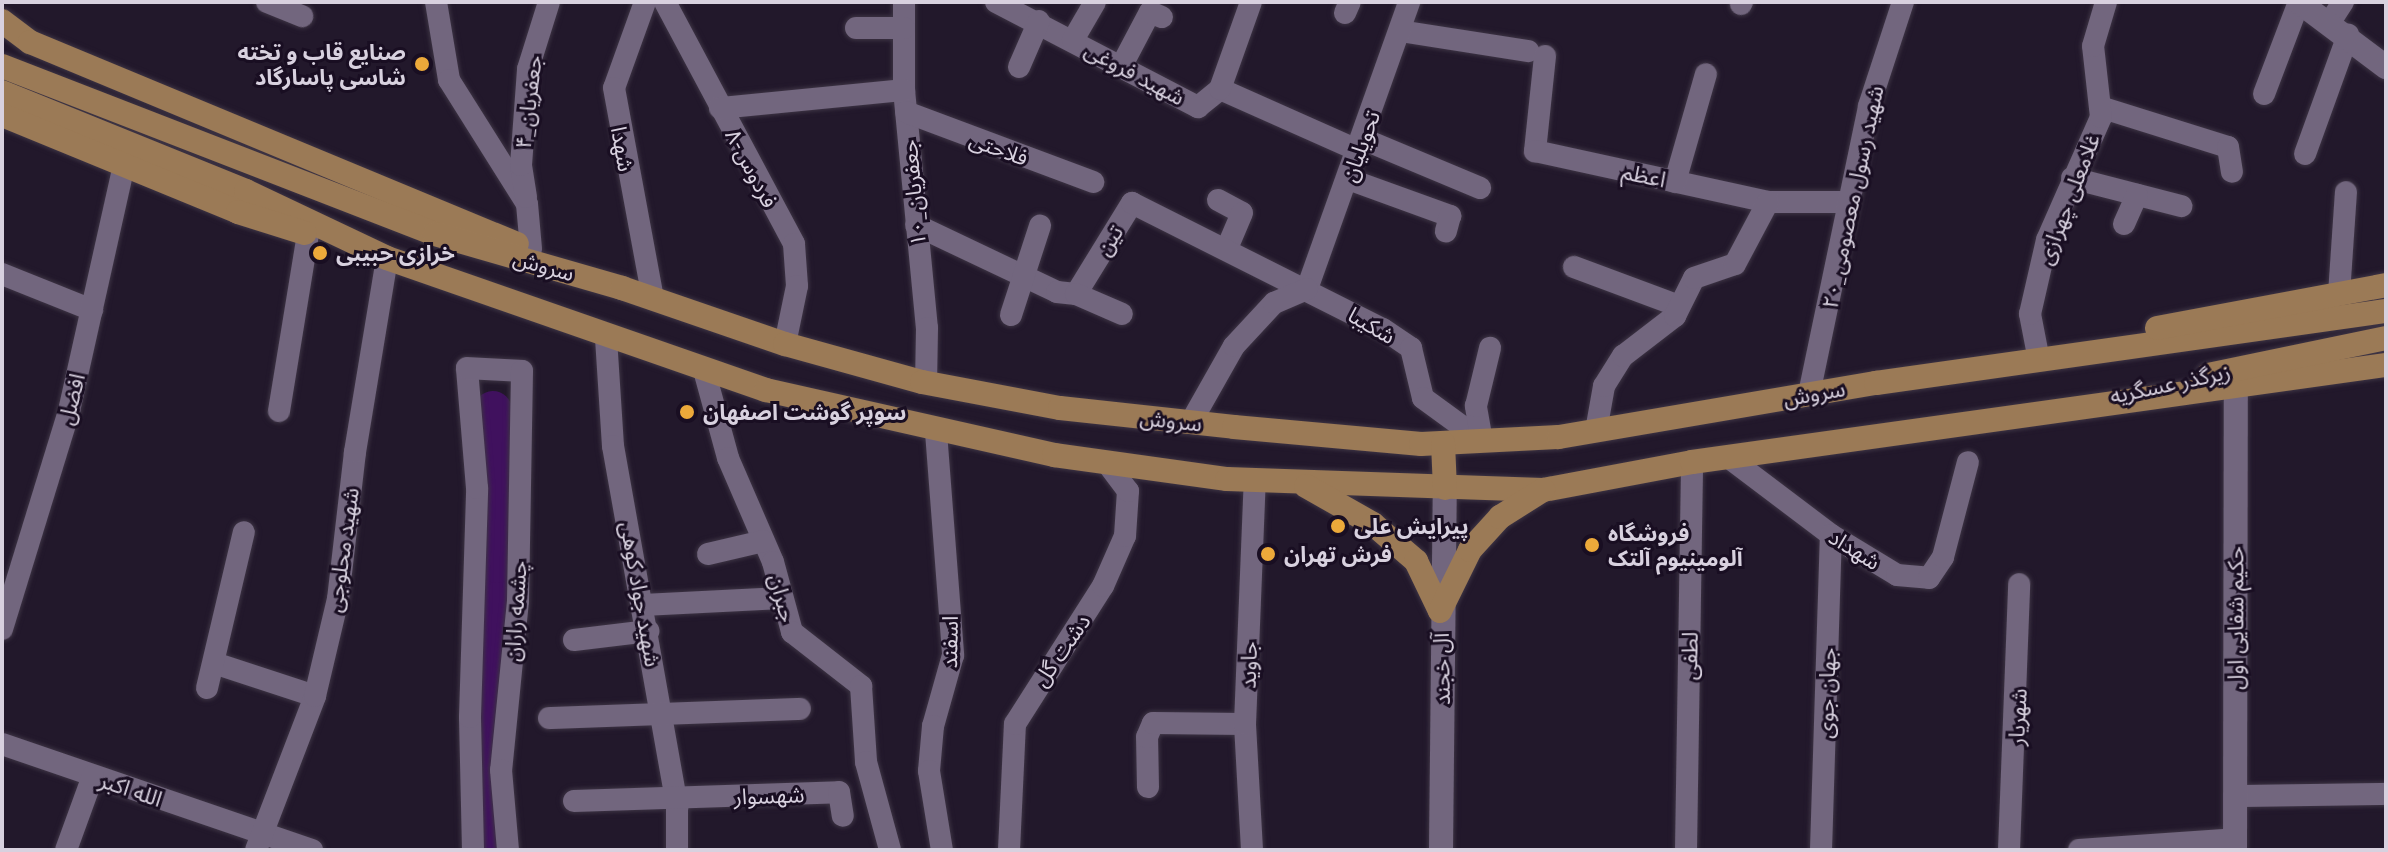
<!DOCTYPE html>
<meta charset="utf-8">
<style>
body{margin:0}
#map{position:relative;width:2388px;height:852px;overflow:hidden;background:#22182b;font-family:Lato,"Noto Sans Arabic",sans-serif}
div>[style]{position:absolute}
.river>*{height:38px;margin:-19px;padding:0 19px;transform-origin:19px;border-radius:19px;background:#40115e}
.roads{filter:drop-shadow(0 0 2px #3d3444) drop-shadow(0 0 2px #3d3444)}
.street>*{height:22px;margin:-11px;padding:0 11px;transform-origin:11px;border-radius:11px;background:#72667e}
.secondary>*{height:24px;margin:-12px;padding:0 12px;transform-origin:12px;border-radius:12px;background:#72667e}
.primary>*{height:24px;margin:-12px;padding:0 12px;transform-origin:12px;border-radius:12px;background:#9b7a56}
.dots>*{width:22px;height:22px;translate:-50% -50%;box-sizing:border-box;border:4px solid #190e22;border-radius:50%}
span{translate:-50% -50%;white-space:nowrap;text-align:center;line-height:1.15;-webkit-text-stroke:6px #190e22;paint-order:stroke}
.poi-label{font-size:22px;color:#d8d1df;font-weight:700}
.right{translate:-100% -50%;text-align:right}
.left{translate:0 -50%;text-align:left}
.street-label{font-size:22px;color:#d8d1df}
.frame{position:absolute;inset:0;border:4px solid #d8d1df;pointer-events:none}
</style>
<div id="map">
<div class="river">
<i style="left:491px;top:850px;width:83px;rotate:-93.4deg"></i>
<i style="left:486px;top:767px;width:203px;rotate:-86.9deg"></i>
<i style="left:497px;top:564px;width:154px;rotate:-91.5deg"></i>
</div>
<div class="roads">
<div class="street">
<i style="left:267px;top:2px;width:38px;rotate:22deg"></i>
<i style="left:436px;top:2px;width:79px;rotate:80.5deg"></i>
<i style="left:449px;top:80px;width:146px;rotate:57.8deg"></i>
<i style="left:527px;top:204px;width:45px;rotate:84.9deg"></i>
<i style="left:645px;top:2px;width:91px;rotate:109.8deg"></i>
<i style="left:614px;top:88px;width:215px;rotate:79.5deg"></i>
<i style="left:665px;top:2px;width:274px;rotate:61.9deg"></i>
<i style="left:794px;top:244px;width:42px;rotate:85.9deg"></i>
<i style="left:797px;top:286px;width:59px;rotate:101.7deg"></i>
<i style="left:904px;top:2px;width:88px;rotate:90deg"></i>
<i style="left:904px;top:90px;width:239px;rotate:84.5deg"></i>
<i style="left:927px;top:328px;width:55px;rotate:91deg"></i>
<i style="left:996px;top:2px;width:228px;rotate:27.5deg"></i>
<i style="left:1198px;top:107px;width:28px;rotate:-39deg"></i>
<i style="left:1220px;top:89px;width:152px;rotate:24deg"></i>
<i style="left:1741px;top:4px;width:2px;rotate:-63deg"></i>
<i style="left:1345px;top:13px;width:12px;rotate:-66deg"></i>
<i style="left:2330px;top:22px;width:24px;rotate:-57deg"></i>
<i style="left:856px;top:28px;width:48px"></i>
<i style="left:1400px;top:31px;width:130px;rotate:8.9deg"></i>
<i style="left:1073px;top:40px;width:44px;rotate:-59.9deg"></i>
<i style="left:1545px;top:56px;width:96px;rotate:96deg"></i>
<i style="left:1535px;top:151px;width:239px;rotate:12.3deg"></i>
<i style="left:1768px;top:202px;width:81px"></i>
<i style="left:1122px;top:65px;width:60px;rotate:-62.2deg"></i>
<i style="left:1150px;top:12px;width:13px;rotate:23deg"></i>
<i style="left:1019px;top:67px;width:50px;rotate:-66.5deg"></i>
<i style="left:1220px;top:89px;width:92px;rotate:-70.4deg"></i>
<i style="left:2264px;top:94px;width:98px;rotate:-69.2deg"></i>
<i style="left:2100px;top:107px;width:134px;rotate:17.4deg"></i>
<i style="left:2228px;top:147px;width:25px;rotate:81deg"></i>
<i style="left:720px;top:108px;width:185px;rotate:-5.6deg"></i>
<i style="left:906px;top:112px;width:200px;rotate:20.5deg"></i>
<i style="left:1363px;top:139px;width:127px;rotate:22.7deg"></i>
<i style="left:2305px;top:154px;width:127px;rotate:-70.1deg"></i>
<i style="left:2072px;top:178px;width:113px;rotate:14.4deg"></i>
<i style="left:1348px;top:179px;width:109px;rotate:19.9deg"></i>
<i style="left:1450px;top:216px;width:16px;rotate:105deg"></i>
<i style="left:1675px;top:182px;width:112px;rotate:-74deg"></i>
<i style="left:526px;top:197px;width:32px;rotate:-99deg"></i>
<i style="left:521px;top:165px;width:96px;rotate:-85.8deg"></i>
<i style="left:528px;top:69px;width:70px;rotate:-72.6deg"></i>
<i style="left:1218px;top:200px;width:27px;rotate:28deg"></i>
<i style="left:1242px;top:213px;width:39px;rotate:113deg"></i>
<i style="left:2124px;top:224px;width:32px;rotate:-66deg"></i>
<i style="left:916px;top:225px;width:156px;rotate:25.4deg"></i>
<i style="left:1057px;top:292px;width:19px;rotate:6deg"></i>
<i style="left:1076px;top:294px;width:107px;rotate:-58.4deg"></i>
<i style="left:1132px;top:203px;width:281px;rotate:26.7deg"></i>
<i style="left:1383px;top:329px;width:34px;rotate:34deg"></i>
<i style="left:1411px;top:348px;width:51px;rotate:76.5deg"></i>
<i style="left:1423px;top:398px;width:73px;rotate:36.1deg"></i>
<i style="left:1574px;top:267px;width:112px;rotate:20.4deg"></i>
<i style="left:2px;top:274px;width:97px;rotate:21.8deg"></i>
<i style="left:1307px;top:289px;width:305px;rotate:-70.4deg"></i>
<i style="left:1076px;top:294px;width:50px;rotate:23.5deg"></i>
<i style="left:2339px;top:294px;width:102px;rotate:-86.1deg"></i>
<i style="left:1011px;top:315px;width:94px;rotate:-72deg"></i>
<i style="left:606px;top:338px;width:108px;rotate:86.3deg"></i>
<i style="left:613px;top:446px;width:367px;rotate:79.9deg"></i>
<i style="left:677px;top:807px;width:43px;rotate:90deg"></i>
<i style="left:2037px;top:350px;width:37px;rotate:-101deg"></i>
<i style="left:2030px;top:314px;width:76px;rotate:-77.1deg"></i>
<i style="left:2047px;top:240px;width:134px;rotate:-66.3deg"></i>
<i style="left:2101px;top:117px;width:71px;rotate:-96.4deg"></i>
<i style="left:2093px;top:46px;width:46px;rotate:-73.5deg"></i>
<i style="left:704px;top:370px;width:91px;rotate:74.7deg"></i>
<i style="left:728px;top:458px;width:113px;rotate:66.6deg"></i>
<i style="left:773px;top:562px;width:73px;rotate:74.8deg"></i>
<i style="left:792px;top:632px;width:88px;rotate:38deg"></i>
<i style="left:861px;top:686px;width:76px;rotate:86.2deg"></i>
<i style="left:866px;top:762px;width:91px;rotate:74.7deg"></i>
<i style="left:1809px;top:394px;width:294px;rotate:-78.2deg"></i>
<i style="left:1869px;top:106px;width:109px;rotate:-71.9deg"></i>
<i style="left:279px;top:411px;width:179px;rotate:-80.7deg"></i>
<i style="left:1191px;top:422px;width:87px;rotate:-60.5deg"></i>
<i style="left:1234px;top:346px;width:59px;rotate:-47.1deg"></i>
<i style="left:1274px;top:303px;width:36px;rotate:-23deg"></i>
<i style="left:1596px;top:431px;width:46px;rotate:-79.9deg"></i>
<i style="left:1604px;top:386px;width:36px;rotate:-58deg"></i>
<i style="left:1623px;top:356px;width:66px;rotate:-37.6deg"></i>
<i style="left:1675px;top:316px;width:42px;rotate:-63.4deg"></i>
<i style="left:1694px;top:278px;width:43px;rotate:-18.9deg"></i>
<i style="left:1735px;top:264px;width:70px;rotate:-62deg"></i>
<i style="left:936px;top:432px;width:224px;rotate:85.6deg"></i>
<i style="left:953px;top:655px;width:74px;rotate:105.7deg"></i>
<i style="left:933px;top:726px;width:45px;rotate:95.1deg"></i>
<i style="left:929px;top:771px;width:80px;rotate:80.7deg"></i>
<i style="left:1482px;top:441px;width:36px;rotate:-100deg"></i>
<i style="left:1476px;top:406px;width:60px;rotate:-76.4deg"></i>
<i style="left:1728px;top:457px;width:129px;rotate:37.1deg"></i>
<i style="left:1831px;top:535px;width:77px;rotate:31.2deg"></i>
<i style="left:1897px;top:575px;width:32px;rotate:5deg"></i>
<i style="left:1929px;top:578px;width:25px;rotate:-56deg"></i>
<i style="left:1943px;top:557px;width:98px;rotate:-75.3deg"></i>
<i style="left:708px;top:554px;width:57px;rotate:-13.1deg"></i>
<i style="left:643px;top:605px;width:139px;rotate:-2.9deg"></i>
<i style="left:2px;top:629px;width:228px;rotate:-72.9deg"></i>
<i style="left:69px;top:411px;width:252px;rotate:-77.4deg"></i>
<i style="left:574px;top:640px;width:75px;rotate:-6.9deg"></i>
<i style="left:214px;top:663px;width:106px;rotate:18.1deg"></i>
<i style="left:207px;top:688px;width:160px;rotate:-76.7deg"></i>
<i style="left:549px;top:718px;width:251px;rotate:-2.1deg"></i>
<i style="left:2px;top:744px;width:328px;rotate:18.9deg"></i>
<i style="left:1148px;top:787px;width:50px;rotate:-91.1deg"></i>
<i style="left:1147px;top:737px;width:15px;rotate:-67deg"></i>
<i style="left:1153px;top:723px;width:92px;rotate:0.6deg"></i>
<i style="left:2235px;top:796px;width:151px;rotate:-0.8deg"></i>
<i style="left:574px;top:801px;width:265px;rotate:-1.9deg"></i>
<i style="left:839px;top:792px;width:24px;rotate:81deg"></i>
<i style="left:66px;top:850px;width:79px;rotate:-70deg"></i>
<i style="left:256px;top:850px;width:165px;rotate:-69deg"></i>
<i style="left:315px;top:696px;width:100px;rotate:-76.7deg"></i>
<i style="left:338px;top:599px;width:148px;rotate:-83.4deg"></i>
<i style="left:355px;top:452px;width:197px;rotate:-80.6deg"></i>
<i style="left:473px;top:850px;width:133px;rotate:-91.3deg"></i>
<i style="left:470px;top:717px;width:229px;rotate:-88.2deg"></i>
<i style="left:477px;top:488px;width:120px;rotate:-94.8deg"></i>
<i style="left:467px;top:368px;width:55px;rotate:3.1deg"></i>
<i style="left:522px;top:371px;width:230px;rotate:91deg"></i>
<i style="left:518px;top:601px;width:170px;rotate:95.7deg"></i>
<i style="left:501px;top:770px;width:80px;rotate:85deg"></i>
<i style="left:1009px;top:850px;width:126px;rotate:-87.3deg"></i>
<i style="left:1015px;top:724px;width:164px;rotate:-57.5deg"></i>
<i style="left:1103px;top:586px;width:55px;rotate:-66.3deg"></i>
<i style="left:1125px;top:536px;width:45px;rotate:-86.2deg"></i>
<i style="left:1128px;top:491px;width:36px;rotate:-127deg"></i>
<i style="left:1252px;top:850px;width:126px;rotate:-93.2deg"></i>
<i style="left:1245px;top:724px;width:244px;rotate:-87.7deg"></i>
<i style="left:1686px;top:850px;width:388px;rotate:-89.1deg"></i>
<i style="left:1821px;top:850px;width:315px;rotate:-88.2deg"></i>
<i style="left:2009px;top:850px;width:266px;rotate:-87.8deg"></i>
<i style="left:2079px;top:850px;width:156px;rotate:-4deg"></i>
</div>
<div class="secondary">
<i style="left:2299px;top:2px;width:109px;rotate:36.8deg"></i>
<i style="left:1441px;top:850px;width:362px;rotate:-89.4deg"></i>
<i style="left:2235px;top:850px;width:464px;rotate:-89.9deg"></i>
</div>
<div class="primary">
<i style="left:2px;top:21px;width:35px;rotate:37deg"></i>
<i style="left:30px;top:42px;width:527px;rotate:22.53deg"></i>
<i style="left:2px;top:66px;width:464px;rotate:21.2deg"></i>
<i style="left:435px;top:234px;width:195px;rotate:16.1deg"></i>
<i style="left:622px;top:288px;width:172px;rotate:19deg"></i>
<i style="left:785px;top:344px;width:142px;rotate:15.5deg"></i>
<i style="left:922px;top:382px;width:140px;rotate:10.7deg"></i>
<i style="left:1060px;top:408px;width:175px;rotate:6.2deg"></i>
<i style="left:1234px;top:427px;width:188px;rotate:5.2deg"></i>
<i style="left:1421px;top:444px;width:138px;rotate:-2.9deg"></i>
<i style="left:1559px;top:437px;width:322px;rotate:-9.7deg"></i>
<i style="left:1876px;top:383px;width:515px;rotate:-8.04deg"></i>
<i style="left:2px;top:92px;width:263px;rotate:22.1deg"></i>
<i style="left:246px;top:191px;width:156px;rotate:25.4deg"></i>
<i style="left:387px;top:258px;width:401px;rotate:19.2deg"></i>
<i style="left:766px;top:390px;width:295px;rotate:12.7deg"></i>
<i style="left:1054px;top:455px;width:175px;rotate:7.9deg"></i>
<i style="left:1227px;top:479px;width:316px;rotate:2deg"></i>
<i style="left:1543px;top:490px;width:152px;rotate:-10.6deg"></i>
<i style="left:1692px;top:462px;width:701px;rotate:-7.96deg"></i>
<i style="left:2px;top:115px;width:255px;rotate:22.3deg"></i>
<i style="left:238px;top:212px;width:70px;rotate:17.4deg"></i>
<i style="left:2157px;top:328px;width:233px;rotate:-10.6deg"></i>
<i style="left:2208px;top:375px;width:182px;rotate:-11.7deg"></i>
<i style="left:1443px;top:443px;width:45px;rotate:87.5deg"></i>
<i style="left:1306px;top:486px;width:77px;rotate:29.6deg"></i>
<i style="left:1373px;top:524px;width:57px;rotate:40.7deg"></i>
<i style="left:1416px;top:561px;width:55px;rotate:64.4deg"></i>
<i style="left:1440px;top:611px;width:68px;rotate:-63.8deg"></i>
<i style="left:1470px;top:550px;width:45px;rotate:-47.7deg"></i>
<i style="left:1500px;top:517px;width:51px;rotate:-32.1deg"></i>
</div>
</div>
<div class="dots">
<i style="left:422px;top:64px;background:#eca93a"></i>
<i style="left:320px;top:253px;background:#eca93a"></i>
<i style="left:687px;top:412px;background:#eca93a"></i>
<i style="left:1338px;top:526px;background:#eca93a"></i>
<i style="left:1592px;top:545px;background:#eca93a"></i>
<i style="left:1268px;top:554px;background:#eca93a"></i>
</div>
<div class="poi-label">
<span class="right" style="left:406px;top:64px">صنایع قاب و تخته<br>شاسی پاسارگاد</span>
<span class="left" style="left:336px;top:253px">خرازی حبیبی</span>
<span class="left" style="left:703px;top:412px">سوپر گوشت اصفهان</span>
<span class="left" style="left:1354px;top:526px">پیرایش علی</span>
<span class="left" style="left:1608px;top:545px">فروشگاه<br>آلومینیوم آلتک</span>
<span class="left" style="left:1284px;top:554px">فرش تهران</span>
</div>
<div class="street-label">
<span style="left:1135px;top:73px;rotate:28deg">شهید فروغی</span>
<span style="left:528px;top:102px;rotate:-83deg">۴_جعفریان</span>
<span style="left:1360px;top:146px;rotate:-70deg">تحویلیان</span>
<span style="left:999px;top:148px;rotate:20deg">فلاحتی</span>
<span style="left:623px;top:149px;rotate:80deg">شهدا</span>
<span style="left:752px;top:168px;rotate:62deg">۸-فردوس</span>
<span style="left:1644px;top:175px;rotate:12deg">اعظم</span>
<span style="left:913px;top:193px;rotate:-95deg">۱۰_جعفریان</span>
<span style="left:1852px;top:197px;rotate:-78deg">۲۰_شهید رسول معصومی</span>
<span style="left:2068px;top:199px;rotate:-69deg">غلامعلی چهرازی</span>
<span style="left:1109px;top:240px;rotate:-58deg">تین</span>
<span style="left:544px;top:265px;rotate:16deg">سروش</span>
<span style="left:1372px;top:325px;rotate:30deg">شکیبا</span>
<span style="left:2170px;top:383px;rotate:-12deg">زیرگذر عسگریه</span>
<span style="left:1814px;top:393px;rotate:-10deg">سروش</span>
<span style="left:71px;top:399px;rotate:-76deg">افضل</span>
<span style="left:1171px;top:420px;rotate:6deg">سروش</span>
<span style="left:1855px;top:549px;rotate:32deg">شهداد</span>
<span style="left:342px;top:550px;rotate:-82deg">شهید محلوجی</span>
<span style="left:641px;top:594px;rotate:80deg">شهید جواد کوهی</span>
<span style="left:783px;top:598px;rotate:75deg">جبران</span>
<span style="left:515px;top:611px;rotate:-86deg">چشمه راران</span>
<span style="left:2235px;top:618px;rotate:-90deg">حکیم شفایی اول</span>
<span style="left:949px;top:642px;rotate:-89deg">اسفند</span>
<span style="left:1061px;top:650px;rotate:-55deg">دشت گل</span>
<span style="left:1689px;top:656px;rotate:-89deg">لطفی</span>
<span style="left:1248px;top:665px;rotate:-88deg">جاوید</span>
<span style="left:1441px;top:669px;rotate:-91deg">آل خجند</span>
<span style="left:1826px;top:693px;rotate:-88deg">جهان جوی</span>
<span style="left:2017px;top:717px;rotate:-87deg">شهریار</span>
<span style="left:131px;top:789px;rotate:19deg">الله اکبر</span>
<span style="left:769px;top:795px;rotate:-2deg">شهسوار</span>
</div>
<div class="frame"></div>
</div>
